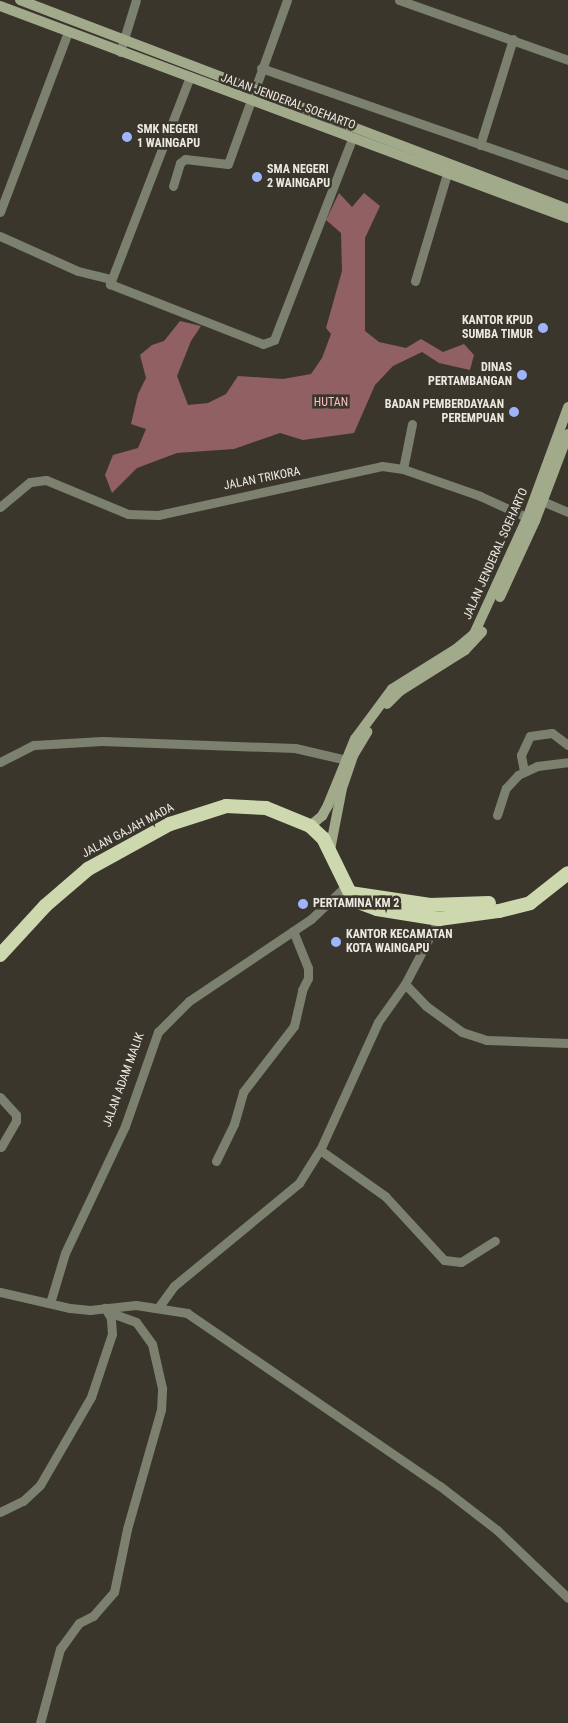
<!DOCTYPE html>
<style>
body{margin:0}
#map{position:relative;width:568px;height:1723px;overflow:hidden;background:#3b362c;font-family:"Roboto Condensed",sans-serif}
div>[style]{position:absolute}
.forest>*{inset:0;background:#906063}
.minor>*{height:9px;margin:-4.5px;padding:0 4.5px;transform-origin:4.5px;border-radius:4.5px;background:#7b816e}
.secondary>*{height:10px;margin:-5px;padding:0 5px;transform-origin:5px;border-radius:5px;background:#a2aa8c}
.trunk>*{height:14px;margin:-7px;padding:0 7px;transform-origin:7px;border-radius:7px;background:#ced8ae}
.dots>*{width:14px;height:14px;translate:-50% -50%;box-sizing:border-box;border:2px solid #3b362c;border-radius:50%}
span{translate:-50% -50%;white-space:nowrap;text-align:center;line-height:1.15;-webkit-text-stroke:5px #3b362c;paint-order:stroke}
.street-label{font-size:12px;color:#ece9e3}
.poi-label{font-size:12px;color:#ece9e3;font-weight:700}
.left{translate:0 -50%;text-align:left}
.right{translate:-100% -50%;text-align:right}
.park-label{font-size:12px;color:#ffbec1}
</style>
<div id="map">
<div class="forest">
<i style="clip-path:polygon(339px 193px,352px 207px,364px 193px,380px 206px,365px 238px,365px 331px,379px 342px,406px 348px,421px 339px,443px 352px,464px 344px,474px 355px,470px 370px,439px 363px,422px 352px,393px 366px,375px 385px,354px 433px,303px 440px,280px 433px,234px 449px,177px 453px,137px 468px,112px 493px,105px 475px,113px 455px,138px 448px,146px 429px,131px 424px,138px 394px,146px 378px,140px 355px,152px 345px,164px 341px,180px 321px,201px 326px,191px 341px,177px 376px,188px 405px,208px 403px,226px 394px,238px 376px,283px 379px,311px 374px,322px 358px,331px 334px,326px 328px,342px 271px,341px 233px,326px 220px)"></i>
</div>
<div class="minor">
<i style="left:399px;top:0;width:179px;rotate:19.5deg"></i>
<i style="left:120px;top:52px;width:54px;rotate:-72.9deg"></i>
<i style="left:261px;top:68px;width:325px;rotate:19.2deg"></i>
<i style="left:189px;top:79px;width:220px;rotate:111.1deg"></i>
<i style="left:110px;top:284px;width:164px;rotate:21.4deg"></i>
<i style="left:263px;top:344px;width:12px;rotate:-20deg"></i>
<i style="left:274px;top:340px;width:216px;rotate:-68.8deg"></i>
<i style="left:480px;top:145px;width:111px;rotate:-72.7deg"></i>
<i style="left:173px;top:186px;width:24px;rotate:-73deg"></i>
<i style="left:180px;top:163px;width:6px;rotate:-39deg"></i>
<i style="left:185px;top:159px;width:43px;rotate:6.6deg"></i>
<i style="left:228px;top:164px;width:174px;rotate:-70.2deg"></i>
<i style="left:0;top:212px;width:192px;rotate:-69.3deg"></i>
<i style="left:0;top:236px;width:85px;rotate:24.2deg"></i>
<i style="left:78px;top:271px;width:34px;rotate:14deg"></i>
<i style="left:415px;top:281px;width:119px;rotate:-73.4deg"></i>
<i style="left:403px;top:469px;width:46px;rotate:-78.7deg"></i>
<i style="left:542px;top:501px;width:28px;rotate:23deg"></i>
<i style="left:0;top:507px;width:39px;rotate:-40deg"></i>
<i style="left:30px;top:482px;width:16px;rotate:-7deg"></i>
<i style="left:46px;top:480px;width:89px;rotate:22.5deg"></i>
<i style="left:128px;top:514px;width:30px;rotate:2deg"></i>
<i style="left:158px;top:515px;width:229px;rotate:-12.3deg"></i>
<i style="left:382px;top:466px;width:21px;rotate:8deg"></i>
<i style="left:403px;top:469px;width:82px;rotate:19.3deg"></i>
<i style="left:480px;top:496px;width:58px;rotate:24.4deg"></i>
<i style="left:0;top:762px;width:38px;rotate:-27deg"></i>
<i style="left:34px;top:745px;width:68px;rotate:-3.4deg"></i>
<i style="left:102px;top:741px;width:193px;rotate:2.1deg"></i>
<i style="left:295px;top:748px;width:57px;rotate:13.1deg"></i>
<i style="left:524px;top:771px;width:16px;rotate:-101deg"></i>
<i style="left:521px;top:755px;width:21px;rotate:-65deg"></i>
<i style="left:530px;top:736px;width:22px;rotate:-8deg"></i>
<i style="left:552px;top:733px;width:20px;rotate:37deg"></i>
<i style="left:497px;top:815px;width:28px;rotate:-72deg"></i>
<i style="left:506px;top:788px;width:18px;rotate:-47deg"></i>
<i style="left:518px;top:775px;width:21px;rotate:-25deg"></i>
<i style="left:537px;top:766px;width:31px;rotate:-7deg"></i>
<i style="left:405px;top:984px;width:30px;rotate:46deg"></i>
<i style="left:426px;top:1006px;width:44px;rotate:35.8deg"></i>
<i style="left:462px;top:1032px;width:25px;rotate:18deg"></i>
<i style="left:486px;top:1040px;width:82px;rotate:2.1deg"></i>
<i style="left:0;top:1097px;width:24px;rotate:48deg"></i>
<i style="left:16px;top:1115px;width:6px;rotate:90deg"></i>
<i style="left:16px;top:1121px;width:30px;rotate:120deg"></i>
<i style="left:320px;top:1150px;width:80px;rotate:35.3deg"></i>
<i style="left:385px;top:1196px;width:87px;rotate:47.3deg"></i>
<i style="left:444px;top:1260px;width:17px;rotate:7deg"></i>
<i style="left:461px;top:1262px;width:40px;rotate:-32deg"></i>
<i style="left:216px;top:1161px;width:41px;rotate:-64.1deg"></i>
<i style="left:234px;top:1124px;width:33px;rotate:-74deg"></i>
<i style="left:243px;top:1092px;width:83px;rotate:-52.3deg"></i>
<i style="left:294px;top:1026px;width:37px;rotate:-77deg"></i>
<i style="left:302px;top:990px;width:13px;rotate:-63deg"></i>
<i style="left:308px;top:978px;width:10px;rotate:-90deg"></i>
<i style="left:308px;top:968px;width:40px;rotate:-112deg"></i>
<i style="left:0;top:1292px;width:72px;rotate:12.9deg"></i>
<i style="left:70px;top:1308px;width:20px;rotate:6deg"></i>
<i style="left:90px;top:1310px;width:46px;rotate:-6.2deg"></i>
<i style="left:136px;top:1305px;width:52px;rotate:8.9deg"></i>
<i style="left:187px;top:1313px;width:306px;rotate:34.4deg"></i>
<i style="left:440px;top:1486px;width:72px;rotate:37.7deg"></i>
<i style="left:497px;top:1530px;width:98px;rotate:43.8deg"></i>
<i style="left:50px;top:1303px;width:52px;rotate:-73.3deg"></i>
<i style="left:65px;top:1253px;width:140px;rotate:-64.7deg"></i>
<i style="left:125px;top:1126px;width:100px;rotate:-70.7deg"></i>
<i style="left:158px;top:1032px;width:44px;rotate:-45deg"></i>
<i style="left:189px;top:1001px;width:147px;rotate:-33.9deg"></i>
<i style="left:311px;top:919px;width:48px;rotate:-43.3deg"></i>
<i style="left:158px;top:1308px;width:27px;rotate:-54deg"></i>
<i style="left:174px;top:1286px;width:162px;rotate:-39.5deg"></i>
<i style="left:299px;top:1183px;width:39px;rotate:-58deg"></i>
<i style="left:320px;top:1150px;width:141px;rotate:-65.6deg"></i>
<i style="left:378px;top:1022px;width:47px;rotate:-54.6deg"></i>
<i style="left:405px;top:984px;width:73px;rotate:-62.4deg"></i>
<i style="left:0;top:1512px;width:25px;rotate:-26deg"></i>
<i style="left:23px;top:1501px;width:23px;rotate:-43deg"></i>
<i style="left:40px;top:1485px;width:102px;rotate:-59.9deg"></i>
<i style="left:91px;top:1397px;width:66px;rotate:-71.6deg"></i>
<i style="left:112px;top:1334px;width:16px;rotate:-94deg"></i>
<i style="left:111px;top:1318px;width:12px;rotate:-121deg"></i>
<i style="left:40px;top:1723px;width:77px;rotate:-74.9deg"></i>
<i style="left:60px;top:1649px;width:32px;rotate:-54deg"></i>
<i style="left:79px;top:1623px;width:16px;rotate:-27deg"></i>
<i style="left:93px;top:1616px;width:32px;rotate:-49deg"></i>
<i style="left:114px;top:1592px;width:64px;rotate:-78.3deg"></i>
<i style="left:127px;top:1529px;width:124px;rotate:-74.1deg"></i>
<i style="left:161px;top:1410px;width:22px;rotate:-87deg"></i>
<i style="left:162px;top:1388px;width:45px;rotate:-102.8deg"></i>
<i style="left:152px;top:1344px;width:27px;rotate:-126deg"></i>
<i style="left:136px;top:1322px;width:29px;rotate:-160deg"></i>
</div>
<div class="secondary">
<i style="left:20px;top:0;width:587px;rotate:20.88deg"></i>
<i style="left:0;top:6px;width:606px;rotate:20.47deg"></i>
<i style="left:500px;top:597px;width:84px;rotate:-65.3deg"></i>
<i style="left:535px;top:521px;width:93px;rotate:-69.2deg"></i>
<i style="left:387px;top:704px;width:18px;rotate:-45deg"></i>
<i style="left:400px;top:691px;width:77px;rotate:-32.2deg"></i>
<i style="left:465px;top:650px;width:25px;rotate:-47deg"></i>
<i style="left:310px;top:826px;width:16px;rotate:-40deg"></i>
<i style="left:322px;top:816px;width:13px;rotate:-61deg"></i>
<i style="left:328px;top:805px;width:71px;rotate:-67.8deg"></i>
<i style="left:355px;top:739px;width:62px;rotate:-53.5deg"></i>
<i style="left:392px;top:689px;width:75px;rotate:-32deg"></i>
<i style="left:456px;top:649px;width:23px;rotate:-40deg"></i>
<i style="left:474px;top:634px;width:130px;rotate:-65.4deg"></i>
<i style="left:528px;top:516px;width:116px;rotate:-69.8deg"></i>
<i style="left:330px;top:850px;width:63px;rotate:-79deg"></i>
<i style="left:342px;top:788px;width:36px;rotate:-71deg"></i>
<i style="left:354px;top:754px;width:26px;rotate:-59deg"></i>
</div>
<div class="trunk">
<i style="left:350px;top:893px;width:81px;rotate:8.5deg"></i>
<i style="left:430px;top:905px;width:59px;rotate:-1.9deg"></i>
<i style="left:0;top:955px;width:67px;rotate:-47.4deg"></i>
<i style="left:45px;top:906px;width:57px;rotate:-40.7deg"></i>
<i style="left:88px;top:869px;width:94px;rotate:-28.8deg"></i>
<i style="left:170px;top:824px;width:59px;rotate:-17.8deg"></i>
<i style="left:226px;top:806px;width:40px;rotate:2.9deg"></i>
<i style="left:266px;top:808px;width:48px;rotate:22.2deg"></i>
<i style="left:310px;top:826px;width:18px;rotate:43deg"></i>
<i style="left:323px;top:838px;width:61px;rotate:63.9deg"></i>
<i style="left:350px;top:893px;width:12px;rotate:48deg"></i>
<i style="left:358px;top:902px;width:20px;rotate:20deg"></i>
<i style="left:377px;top:909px;width:63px;rotate:9.2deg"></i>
<i style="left:439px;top:919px;width:61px;rotate:-7.6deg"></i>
<i style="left:499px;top:911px;width:32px;rotate:-14deg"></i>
<i style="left:530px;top:903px;width:48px;rotate:-38.3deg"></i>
</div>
<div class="dots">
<i style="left:127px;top:137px;background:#9eb4fd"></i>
<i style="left:257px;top:177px;background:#9eb4fd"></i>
<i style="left:543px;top:328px;background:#9eb4fd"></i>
<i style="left:522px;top:375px;background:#9eb4fd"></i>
<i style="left:514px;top:412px;background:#9eb4fd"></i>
<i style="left:303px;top:904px;background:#9eb4fd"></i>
<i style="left:336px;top:942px;background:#9eb4fd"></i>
</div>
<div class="street-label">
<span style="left:288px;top:102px;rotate:20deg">JALAN JENDERAL SOEHARTO</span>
<span style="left:262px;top:479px;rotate:-11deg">JALAN TRIKORA</span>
<span style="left:496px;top:554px;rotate:-66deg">JALAN JENDERAL SOEHARTO</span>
<span style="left:128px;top:831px;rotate:-28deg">JALAN GAJAH MADA</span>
<span style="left:124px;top:1080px;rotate:-70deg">JALAN ADAM MALIK</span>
</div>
<div class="poi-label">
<span class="left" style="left:137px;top:137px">SMK NEGERI<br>1 WAINGAPU</span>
<span class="left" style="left:267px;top:177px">SMA NEGERI<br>2 WAINGAPU</span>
<span class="right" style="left:533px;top:328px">KANTOR KPUD<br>SUMBA TIMUR</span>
<span class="right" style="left:512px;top:375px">DINAS<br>PERTAMBANGAN</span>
<span class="right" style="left:504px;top:412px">BADAN PEMBERDAYAAN<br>PEREMPUAN</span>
<span class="left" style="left:313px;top:904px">PERTAMINA KM 2</span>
<span class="left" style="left:346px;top:942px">KANTOR KECAMATAN<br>KOTA WAINGAPU</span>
</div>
<div class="park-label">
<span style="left:331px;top:403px">HUTAN</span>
</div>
</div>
